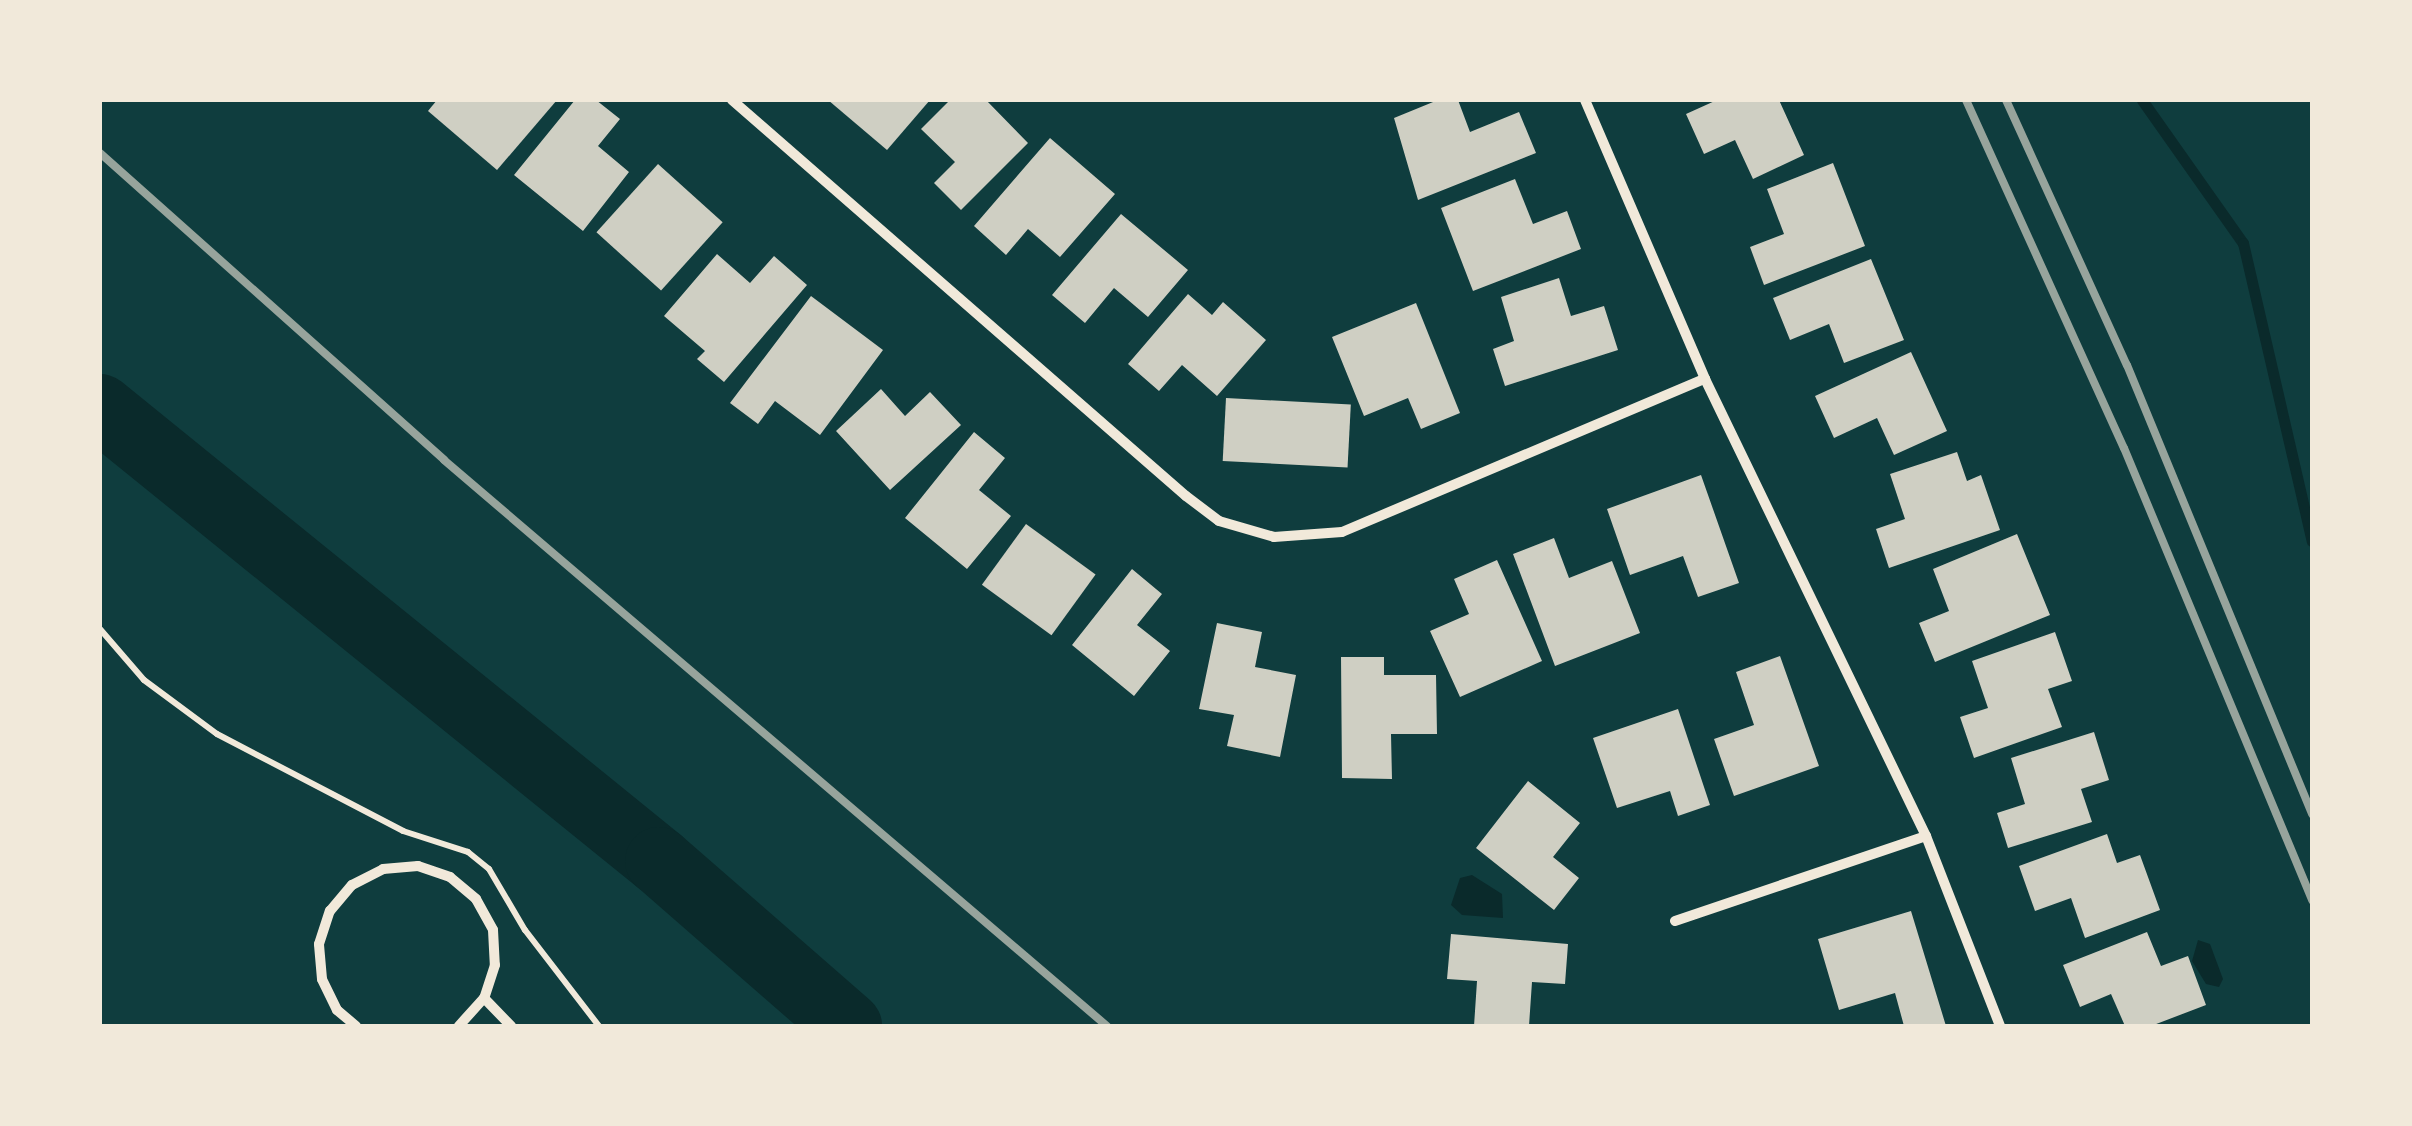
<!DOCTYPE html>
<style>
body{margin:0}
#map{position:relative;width:2412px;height:1126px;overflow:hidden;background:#0f3d3e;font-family:Signika,sans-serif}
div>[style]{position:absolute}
.water>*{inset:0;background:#0a2a2b}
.stream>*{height:11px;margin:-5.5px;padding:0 5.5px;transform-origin:5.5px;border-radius:5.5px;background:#0a2a2b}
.river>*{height:68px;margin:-34px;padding:0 34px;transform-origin:34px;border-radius:34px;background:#0a2a2b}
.building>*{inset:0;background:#cfcfc3;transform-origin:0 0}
.path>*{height:6px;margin:-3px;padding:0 3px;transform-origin:3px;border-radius:3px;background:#f1e9da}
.minor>*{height:10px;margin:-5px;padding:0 5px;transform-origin:5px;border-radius:5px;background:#f1e9da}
.rail>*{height:8px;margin:-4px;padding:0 4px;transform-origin:4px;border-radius:4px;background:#97a49c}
span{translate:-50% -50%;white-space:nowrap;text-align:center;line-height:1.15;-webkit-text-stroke:9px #f1e9da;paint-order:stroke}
.frame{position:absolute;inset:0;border:102px solid #f1e9da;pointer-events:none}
</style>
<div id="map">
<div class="water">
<i style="clip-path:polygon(1472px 875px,1502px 894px,1503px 918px,1462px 915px,1451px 905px,1460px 878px)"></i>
<i style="clip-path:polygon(2198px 940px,2210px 944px,2223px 979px,2219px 987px,2206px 984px,2192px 961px)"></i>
</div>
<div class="stream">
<i style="left:2142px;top:100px;width:175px;rotate:54.8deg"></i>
<i style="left:2243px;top:243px;width:306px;rotate:77deg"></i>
</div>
<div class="river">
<i style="left:100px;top:408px;width:720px;rotate:39.02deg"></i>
<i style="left:659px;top:861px;width:251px;rotate:41.1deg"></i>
</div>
<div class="building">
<i style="clip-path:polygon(437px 100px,557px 100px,497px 170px,428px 111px)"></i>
<i style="clip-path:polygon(575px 100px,596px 100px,620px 119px,598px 146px,629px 172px,583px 231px,514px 175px)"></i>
<i style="clip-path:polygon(828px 100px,930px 100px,887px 150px)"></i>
<i style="clip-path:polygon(950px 100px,986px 100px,1028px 143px,961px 210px,934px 183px,955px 162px,921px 129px)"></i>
<i style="clip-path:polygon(1438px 100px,1458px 100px,1470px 132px,1519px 112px,1536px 153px,1418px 200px,1394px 118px)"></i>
<i style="clip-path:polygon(1717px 100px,1779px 100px,1804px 155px,1753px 179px,1735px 140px,1704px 154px,1686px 114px)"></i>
<i style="clip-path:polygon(1050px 138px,1115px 194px,1060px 257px,1028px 229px,1006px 255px,974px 226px)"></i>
<i style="clip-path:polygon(1833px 163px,1865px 246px,1764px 285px,1750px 247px,1784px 234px,1767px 189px)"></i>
<i style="left:658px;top:164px;width:87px;height:92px;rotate:42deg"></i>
<i style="clip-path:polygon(1515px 179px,1533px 224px,1567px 211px,1581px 249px,1473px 291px,1441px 208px)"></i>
<i style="clip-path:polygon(1121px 214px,1188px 270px,1148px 317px,1114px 288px,1085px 323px,1052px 295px)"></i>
<i style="clip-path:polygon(717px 254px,750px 283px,774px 256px,807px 285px,724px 382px,697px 359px,705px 351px,664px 316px)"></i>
<i style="clip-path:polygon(1871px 259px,1904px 340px,1844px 363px,1829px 324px,1790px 340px,1773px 298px)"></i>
<i style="clip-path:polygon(1559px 278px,1571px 316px,1604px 306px,1618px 350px,1505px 386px,1493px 349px,1514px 341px,1501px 297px)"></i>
<i style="clip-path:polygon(1188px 294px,1212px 315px,1223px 302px,1266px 340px,1217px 396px,1182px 365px,1159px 391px,1128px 364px)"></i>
<i style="clip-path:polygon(811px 296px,883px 350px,820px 435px,775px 401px,758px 424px,730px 403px)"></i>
<i style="clip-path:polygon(1416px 303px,1460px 413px,1421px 429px,1408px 398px,1364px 416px,1332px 337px)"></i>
<i style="clip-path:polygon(1911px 352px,1947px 431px,1894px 455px,1877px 418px,1834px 438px,1815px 396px)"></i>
<i style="clip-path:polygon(881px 389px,905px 416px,930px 392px,961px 425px,890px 490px,836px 431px)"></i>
<i style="left:1226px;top:398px;width:125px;height:63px;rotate:3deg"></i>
<i style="clip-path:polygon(974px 432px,1005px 458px,979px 490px,1011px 516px,967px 569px,905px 518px)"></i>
<i style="clip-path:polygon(1957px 452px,1967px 481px,1981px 475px,2000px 530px,1889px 568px,1876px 529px,1905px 519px,1890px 474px)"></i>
<i style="clip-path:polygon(1701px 475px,1739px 583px,1698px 597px,1683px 556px,1630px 575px,1607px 509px)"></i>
<i style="left:1026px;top:524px;width:86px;height:75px;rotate:36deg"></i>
<i style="clip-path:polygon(2017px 534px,2050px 615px,1935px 662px,1919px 623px,1949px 611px,1933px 569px)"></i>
<i style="clip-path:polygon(1554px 538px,1569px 578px,1612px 561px,1640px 633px,1555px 666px,1513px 554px)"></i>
<i style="clip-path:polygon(1497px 560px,1542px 661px,1460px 697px,1430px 631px,1469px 614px,1454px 579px)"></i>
<i style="clip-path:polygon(1132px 569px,1162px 594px,1137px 625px,1170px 651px,1134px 696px,1072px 645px)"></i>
<i style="clip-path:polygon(1217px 623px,1262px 632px,1255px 667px,1296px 675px,1280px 757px,1227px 746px,1234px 715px,1199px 709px)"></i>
<i style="clip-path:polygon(2055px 632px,2072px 681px,2048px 689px,2062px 727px,1974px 758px,1960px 717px,1988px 708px,1972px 661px)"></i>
<i style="clip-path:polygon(1780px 656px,1819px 766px,1734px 796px,1714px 739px,1754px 725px,1736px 672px)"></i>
<i style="clip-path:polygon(1341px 657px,1384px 657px,1384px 675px,1436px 675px,1437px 734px,1391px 734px,1392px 779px,1342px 778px)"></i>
<i style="clip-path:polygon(1678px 709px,1710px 805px,1678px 816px,1670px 791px,1617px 808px,1593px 738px)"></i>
<i style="clip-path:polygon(2094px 732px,2109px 780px,2081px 789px,2092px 822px,2008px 848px,1997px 813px,2025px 804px,2011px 758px)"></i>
<i style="clip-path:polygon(1528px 781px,1580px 823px,1553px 857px,1579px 878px,1554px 910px,1476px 848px)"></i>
<i style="clip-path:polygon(2107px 834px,2117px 863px,2140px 855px,2160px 910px,2085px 938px,2071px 898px,2035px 911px,2019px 866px)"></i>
<i style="clip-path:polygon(1911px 911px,1946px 1026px,1904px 1026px,1895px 993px,1839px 1010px,1818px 939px)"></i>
<i style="clip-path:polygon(2147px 932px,2161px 966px,2188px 956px,2206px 1005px,2151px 1026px,2125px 1026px,2111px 994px,2080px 1007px,2063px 965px)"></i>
<i style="clip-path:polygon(1451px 934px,1568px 944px,1565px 984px,1532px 982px,1529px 1026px,1474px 1026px,1477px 981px,1447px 979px)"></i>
</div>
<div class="path">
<i style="left:100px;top:629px;width:67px;rotate:49.2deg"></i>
<i style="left:144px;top:680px;width:91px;rotate:36.5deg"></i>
<i style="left:217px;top:734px;width:210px;rotate:27.5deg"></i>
<i style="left:403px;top:831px;width:68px;rotate:17.9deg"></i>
<i style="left:468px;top:852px;width:27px;rotate:39deg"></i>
<i style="left:489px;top:869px;width:71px;rotate:59.5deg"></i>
<i style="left:525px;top:930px;width:121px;rotate:52.4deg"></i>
</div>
<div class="minor">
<i style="left:732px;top:100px;width:602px;rotate:41.1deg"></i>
<i style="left:1186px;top:496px;width:41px;rotate:37.1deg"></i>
<i style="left:1219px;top:521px;width:57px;rotate:16.2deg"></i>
<i style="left:1274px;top:537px;width:68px;rotate:-4.2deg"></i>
<i style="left:1342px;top:532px;width:394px;rotate:-22.9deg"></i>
<i style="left:1585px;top:100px;width:304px;rotate:66.7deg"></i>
<i style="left:1705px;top:379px;width:508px;rotate:64.19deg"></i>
<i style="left:1926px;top:836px;width:204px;rotate:68.7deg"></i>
<i style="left:1675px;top:921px;width:265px;rotate:-18.7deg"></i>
<i style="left:484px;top:998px;width:39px;rotate:46deg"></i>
<i style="left:356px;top:1026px;width:25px;rotate:-140deg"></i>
<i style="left:337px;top:1010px;width:34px;rotate:-116deg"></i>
<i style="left:322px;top:979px;width:35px;rotate:-95deg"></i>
<i style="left:319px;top:944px;width:35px;rotate:-72deg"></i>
<i style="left:330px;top:911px;width:34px;rotate:-50deg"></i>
<i style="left:352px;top:885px;width:35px;rotate:-27deg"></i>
<i style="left:383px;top:869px;width:35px;rotate:-5deg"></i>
<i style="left:418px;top:866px;width:34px;rotate:19deg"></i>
<i style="left:450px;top:877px;width:34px;rotate:40deg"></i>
<i style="left:476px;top:899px;width:35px;rotate:61deg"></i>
<i style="left:493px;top:930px;width:35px;rotate:87deg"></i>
<i style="left:495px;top:965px;width:35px;rotate:108deg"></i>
<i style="left:484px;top:998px;width:38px;rotate:132deg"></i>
</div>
<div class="rail">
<i style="left:1966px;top:100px;width:382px;rotate:65.6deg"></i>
<i style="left:2124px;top:448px;width:490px;rotate:67.4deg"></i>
<i style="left:2006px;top:100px;width:291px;rotate:65.5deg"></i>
<i style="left:2127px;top:365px;width:486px;rotate:67.6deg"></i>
<i style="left:100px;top:153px;width:461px;rotate:41.7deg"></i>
<i style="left:444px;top:460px;width:872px;rotate:40.49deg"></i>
</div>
<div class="frame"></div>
</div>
